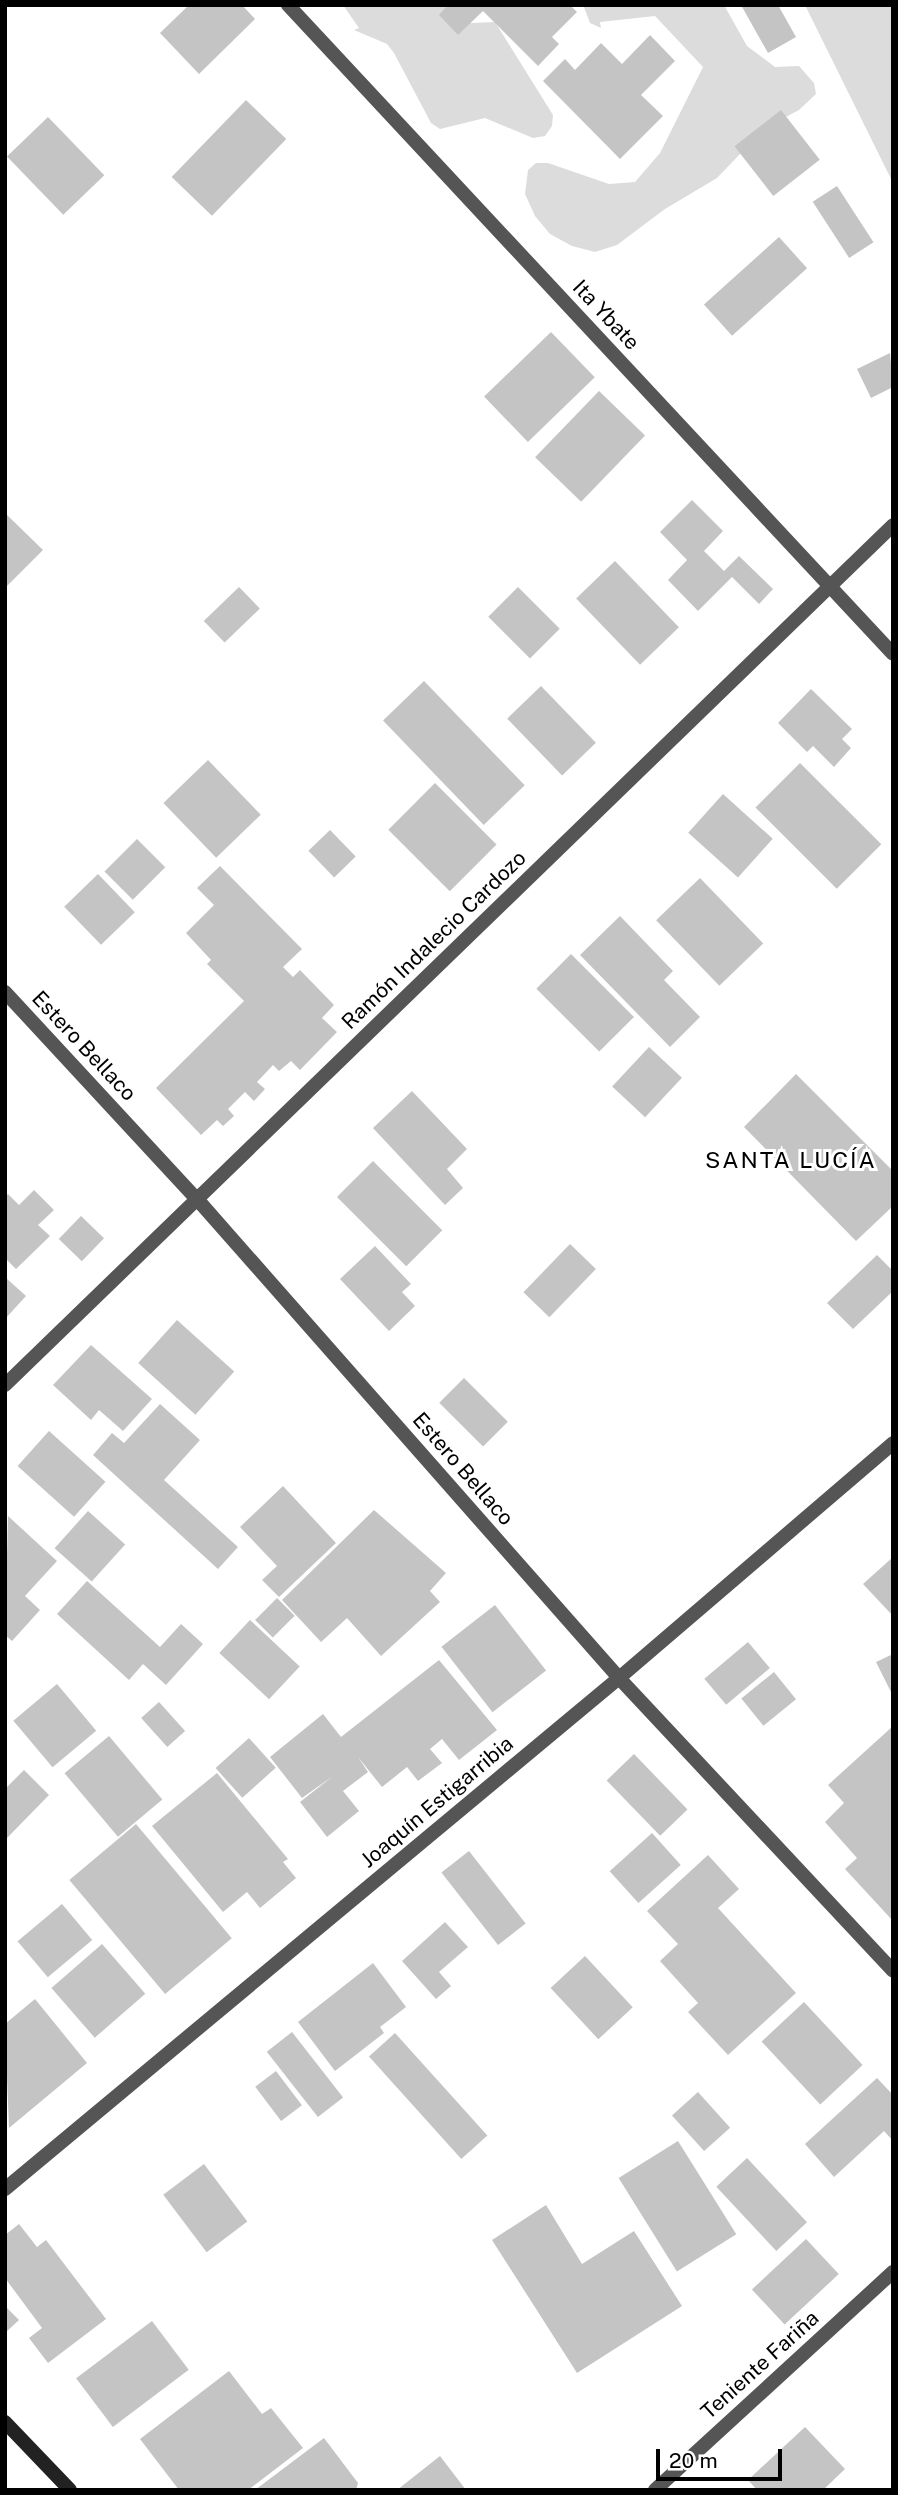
<!DOCTYPE html>
<meta charset="utf-8">
<style>
body{margin:0}
#map{position:relative;width:898px;height:2495px;overflow:hidden;background:#fff;font-family:"Public Sans",sans-serif}
div>[style]{position:absolute}
.green>*{inset:0;background:#dcdcdc}
.building>*{inset:0;background:#c4c4c4;transform-origin:0 0}
.street>*{height:14px;margin:-7px;padding:0 7px;transform-origin:7px;border-radius:7px;background:#555}
.secondary>*{height:14px;margin:-7px;padding:0 7px;transform-origin:7px;border-radius:7px;background:#222}
span{translate:-50% -50%;white-space:nowrap;text-align:center;line-height:1.15;-webkit-text-stroke:6px #fff;paint-order:stroke}
.street-label{font-size:21px;color:#000}
.neighbourhood-label{font-size:23px;color:#000;letter-spacing:2px}
.frame{position:absolute;inset:0;border:7px solid #000;pointer-events:none}
.scale{position:absolute;left:656px;top:2449px;width:126px;height:32px;box-sizing:border-box;border:4px solid #000;border-top:0;padding-left:9px;font-size:21px;line-height:24px;white-space:nowrap;color:#000;-webkit-text-stroke:5px #fff;paint-order:stroke}
</style>
<div id="map">
<div class="green">
<i style="clip-path:polygon(343px 5px,445px 5px,471px 23px,495px 22px,553px 115px,552px 126px,545px 136px,533px 138px,485px 118px,440px 129px,431px 123px,394px 53px,387px 44px,354px 30px,359px 28px)"></i>
<i style="clip-path:polygon(583px 5px,724px 5px,747px 46px,775px 67px,799px 66px,814px 83px,816px 94px,799px 110px,765px 128px,717px 178px,665px 209px,617px 245px,595px 252px,572px 246px,550px 234px,535px 216px,525px 194px,528px 170px,536px 163px,548px 163px,609px 184px,635px 182px,660px 153px,703px 67px,655px 16px,600px 22px,601px 28px,590px 23px)"></i>
<i style="clip-path:polygon(805px 5px,893px 5px,893px 183px)"></i>
</div>
<div class="building">
<i style="clip-path:polygon(189px 5px,242px 5px,255px 19px,199px 74px,160px 33px)"></i>
<i style="clip-path:polygon(448px 5px,570px 5px,577px 12px,552px 37px,559px 44px,538px 66px,483px 11px,458px 35px,439px 15px)"></i>
<i style="clip-path:polygon(741px 5px,778px 5px,796px 37px,768px 53px)"></i>
<i style="clip-path:polygon(650px 35px,675px 61px,641px 95px,663px 116px,620px 159px,543px 81px,565px 59px,575px 70px,601px 43px,622px 64px)"></i>
<i style="left:246px;top:100px;width:56px;height:107px;rotate:44deg"></i>
<i style="left:781px;top:110px;width:63px;height:59px;rotate:52deg"></i>
<i style="left:48px;top:117px;width:81px;height:57px;rotate:46deg"></i>
<i style="left:837px;top:186px;width:67px;height:29px;rotate:57deg"></i>
<i style="left:779px;top:237px;width:42px;height:101px;rotate:48deg"></i>
<i style="left:551px;top:332px;width:63px;height:93px;rotate:46deg"></i>
<i style="clip-path:polygon(890px 353px,893px 387px,871px 398px,857px 369px)"></i>
<i style="left:599px;top:391px;width:64px;height:92px;rotate:44deg"></i>
<i style="clip-path:polygon(692px 500px,723px 531px,704px 551px,724px 571px,739px 556px,773px 589px,759px 604px,732px 577px,698px 611px,668px 580px,687px 560px,660px 532px)"></i>
<i style="clip-path:polygon(5px 513px,43px 550px,5px 588px)"></i>
<i style="left:615px;top:561px;width:92px;height:54px;rotate:46deg"></i>
<i style="left:239px;top:587px;width:30px;height:49px;rotate:46deg"></i>
<i style="left:518px;top:587px;width:59px;height:42px;rotate:45deg"></i>
<i style="left:424px;top:681px;width:145px;height:57px;rotate:46deg"></i>
<i style="left:541px;top:686px;width:79px;height:47px;rotate:46deg"></i>
<i style="clip-path:polygon(811px 689px,852px 729px,842px 739px,851px 748px,834px 767px,813px 746px,807px 752px,778px 723px)"></i>
<i style="left:208px;top:760px;width:76px;height:62px;rotate:46deg"></i>
<i style="left:800px;top:763px;width:115px;height:63px;rotate:45deg"></i>
<i style="left:435px;top:783px;width:87px;height:66px;rotate:45deg"></i>
<i style="left:723px;top:794px;width:67px;height:52px;rotate:42deg"></i>
<i style="left:330px;top:830px;width:37px;height:30px;rotate:46deg"></i>
<i style="left:137px;top:839px;width:40px;height:46px;rotate:45deg"></i>
<i style="clip-path:polygon(220px 866px,302px 949px,283px 967px,293px 977px,300px 970px,334px 1005px,322px 1018px,337px 1032px,300px 1070px,291px 1061px,279px 1071px,273px 1065px,257px 1082px,265px 1089px,254px 1101px,245px 1092px,228px 1109px,234px 1116px,223px 1126px,217px 1120px,201px 1135px,156px 1088px,244px 1001px,207px 964px,211px 960px,186px 933px,214px 905px,197px 888px)"></i>
<i style="left:98px;top:874px;width:53px;height:47px;rotate:46deg"></i>
<i style="left:700px;top:878px;width:91px;height:61px;rotate:46deg"></i>
<i style="clip-path:polygon(620px 916px,673px 971px,664px 980px,700px 1017px,670px 1047px,580px 955px)"></i>
<i style="left:571px;top:954px;width:89px;height:49px;rotate:45deg"></i>
<i style="left:649px;top:1047px;width:45px;height:54px;rotate:43deg"></i>
<i style="clip-path:polygon(796px 1074px,893px 1171px,893px 1206px,856px 1241px,744px 1127px)"></i>
<i style="clip-path:polygon(412px 1091px,467px 1149px,447px 1169px,463px 1188px,445px 1205px,373px 1128px)"></i>
<i style="left:373px;top:1161px;width:98px;height:51px;rotate:45deg"></i>
<i style="clip-path:polygon(34px 1190px,54px 1210px,38px 1225px,50px 1236px,16px 1269px,5px 1258px,5px 1197px,8px 1194px,19px 1205px)"></i>
<i style="left:81px;top:1216px;width:32px;height:32px;rotate:44deg"></i>
<i style="left:570px;top:1244px;width:36px;height:67px;rotate:44deg"></i>
<i style="clip-path:polygon(375px 1246px,411px 1284px,402px 1292px,415px 1306px,389px 1331px,340px 1279px)"></i>
<i style="clip-path:polygon(877px 1255px,893px 1271px,893px 1291px,853px 1329px,827px 1303px)"></i>
<i style="clip-path:polygon(5px 1277px,26px 1296px,5px 1319px)"></i>
<i style="left:177px;top:1320px;width:77px;height:58px;rotate:42deg"></i>
<i style="clip-path:polygon(91px 1345px,152px 1399px,123px 1431px,99px 1410px,91px 1420px,53px 1385px)"></i>
<i style="left:464px;top:1378px;width:62px;height:35px;rotate:45deg"></i>
<i style="clip-path:polygon(160px 1404px,200px 1440px,164px 1480px,238px 1547px,218px 1569px,93px 1455px,112px 1433px,124px 1443px)"></i>
<i style="left:49px;top:1431px;width:76px;height:47px;rotate:42deg"></i>
<i style="clip-path:polygon(283px 1486px,336px 1543px,279px 1597px,262px 1580px,277px 1566px,240px 1527px)"></i>
<i style="clip-path:polygon(374px 1510px,446px 1573px,430px 1591px,440px 1602px,381px 1656px,347px 1618px,321px 1642px,282px 1600px)"></i>
<i style="left:88px;top:1511px;width:50px;height:50px;rotate:42deg"></i>
<i style="clip-path:polygon(8px 1516px,57px 1561px,25px 1596px,40px 1610px,12px 1641px,5px 1635px)"></i>
<i style="clip-path:polygon(893px 1557px,893px 1616px,863px 1584px)"></i>
<i style="clip-path:polygon(87px 1581px,160px 1647px,181px 1624px,203px 1644px,166px 1685px,143px 1664px,129px 1680px,57px 1614px)"></i>
<i style="left:277px;top:1598px;width:25px;height:31px;rotate:45deg"></i>
<i style="left:495px;top:1605px;width:83px;height:68px;rotate:52deg"></i>
<i style="left:250px;top:1620px;width:68px;height:45px;rotate:43deg"></i>
<i style="left:748px;top:1642px;width:34px;height:57px;rotate:50deg"></i>
<i style="clip-path:polygon(893px 1654px,893px 1696px,876px 1662px)"></i>
<i style="clip-path:polygon(439px 1660px,497px 1730px,459px 1760px,442px 1739px,430px 1749px,442px 1763px,418px 1781px,407px 1767px,382px 1787px,358px 1757px,368px 1772px,343px 1791px,359px 1811px,327px 1837px,300px 1802px,333px 1776px,302px 1798px,270px 1757px,323px 1714px,341px 1737px)"></i>
<i style="left:774px;top:1672px;width:35px;height:42px;rotate:51deg"></i>
<i style="left:57px;top:1684px;width:61px;height:57px;rotate:50deg"></i>
<i style="left:159px;top:1702px;width:39px;height:24px;rotate:48deg"></i>
<i style="clip-path:polygon(893px 1726px,893px 1921px,845px 1869px,857px 1858px,825px 1822px,844px 1803px,828px 1785px)"></i>
<i style="left:109px;top:1736px;width:83px;height:58px;rotate:50deg"></i>
<i style="left:249px;top:1738px;width:40px;height:45px;rotate:48deg"></i>
<i style="left:634px;top:1754px;width:77px;height:38px;rotate:46deg"></i>
<i style="clip-path:polygon(24px 1770px,49px 1795px,7px 1838px,5px 1789px)"></i>
<i style="clip-path:polygon(217px 1773px,288px 1859px,283px 1862px,296px 1878px,260px 1908px,247px 1892px,223px 1912px,152px 1826px)"></i>
<i style="left:136px;top:1824px;width:149px;height:87px;rotate:50deg"></i>
<i style="left:652px;top:1833px;width:43px;height:57px;rotate:48deg"></i>
<i style="left:469px;top:1851px;width:92px;height:35px;rotate:52deg"></i>
<i style="clip-path:polygon(708px 1855px,739px 1889px,718px 1908px,796px 1993px,728px 2055px,688px 2012px,698px 2003px,660px 1961px,678px 1944px,647px 1911px)"></i>
<i style="left:62px;top:1904px;width:47px;height:58px;rotate:50deg"></i>
<i style="clip-path:polygon(445px 1922px,468px 1947px,439px 1972px,451px 1986px,436px 1999px,402px 1961px)"></i>
<i style="left:102px;top:1944px;width:66px;height:67px;rotate:49deg"></i>
<i style="left:585px;top:1956px;width:70px;height:47px;rotate:47deg"></i>
<i style="clip-path:polygon(373px 1963px,406px 2007px,380px 2027px,384px 2033px,335px 2071px,298px 2022px)"></i>
<i style="clip-path:polygon(35px 1999px,87px 2063px,9px 2128px,5px 2024px)"></i>
<i style="left:804px;top:2002px;width:86px;height:58px;rotate:47deg"></i>
<i style="left:292px;top:2032px;width:83px;height:32px;rotate:52deg"></i>
<i style="left:395px;top:2033px;width:138px;height:35px;rotate:48deg"></i>
<i style="left:276px;top:2071px;width:43px;height:26px;rotate:53deg"></i>
<i style="clip-path:polygon(877px 2078px,893px 2095px,893px 2141px,884px 2131px,834px 2177px,805px 2144px)"></i>
<i style="left:698px;top:2092px;width:48px;height:35px;rotate:48deg"></i>
<i style="left:678px;top:2141px;width:110px;height:70px;rotate:58deg"></i>
<i style="left:747px;top:2158px;width:88px;height:42px;rotate:47deg"></i>
<i style="left:204px;top:2164px;width:72px;height:51px;rotate:53deg"></i>
<i style="clip-path:polygon(546px 2205px,582px 2264px,634px 2231px,682px 2306px,577px 2373px,492px 2240px)"></i>
<i style="clip-path:polygon(19px 2224px,37px 2247px,46px 2240px,106px 2319px,48px 2363px,29px 2338px,42px 2328px,5px 2278px,5px 2235px)"></i>
<i style="left:806px;top:2239px;width:48px;height:74px;rotate:47deg"></i>
<i style="clip-path:polygon(5px 2306px,19px 2320px,5px 2333px)"></i>
<i style="left:152px;top:2321px;width:61px;height:95px;rotate:53deg"></i>
<i style="clip-path:polygon(229px 2371px,262px 2414px,271px 2408px,303px 2448px,248px 2490px,179px 2490px,140px 2439px)"></i>
<i style="clip-path:polygon(805px 2427px,845px 2469px,823px 2490px,757px 2490px,748px 2480px)"></i>
<i style="clip-path:polygon(324px 2438px,358px 2483px,356px 2490px,255px 2490px)"></i>
<i style="clip-path:polygon(440px 2456px,466px 2490px,397px 2490px)"></i>
</div>
<div class="street">
<i style="left:288px;top:5px;width:887px;rotate:47.01deg"></i>
<i style="left:5px;top:992px;width:282px;rotate:47.2deg"></i>
<i style="left:197px;top:1199px;width:638px;rotate:48.62deg"></i>
<i style="left:619px;top:1678px;width:401px;rotate:46.9deg"></i>
<i style="left:5px;top:1385px;width:1236px;rotate:-44.08deg"></i>
<i style="left:5px;top:2189px;width:799px;rotate:-39.77deg"></i>
<i style="left:619px;top:1678px;width:361px;rotate:-40.6deg"></i>
<i style="left:655px;top:2490px;width:323px;rotate:-42.5deg"></i>
</div>
<div class="secondary">
<i style="left:5px;top:2422px;width:94px;rotate:46.3deg"></i>
</div>
<div class="street-label">
<span style="left:606px;top:315px;rotate:47deg">Ita Ybate</span>
<span style="left:434px;top:940px;rotate:-44deg">Ramón Indalecio Cardozo</span>
<span style="left:84px;top:1046px;rotate:47deg">Estero Bellaco</span>
<span style="left:463px;top:1469px;rotate:49deg">Estero Bellaco</span>
<span style="left:437px;top:1802px;rotate:-40deg">Joaquín Estigarribia</span>
<span style="left:760px;top:2365px;rotate:-42deg">Teniente Fariña</span>
</div>
<div class="neighbourhood-label">
<span style="left:791px;top:1160px">SANTA LUCÍA</span>
</div>
<div class="frame"></div>
<div class="scale">20 m</div>
</div>
